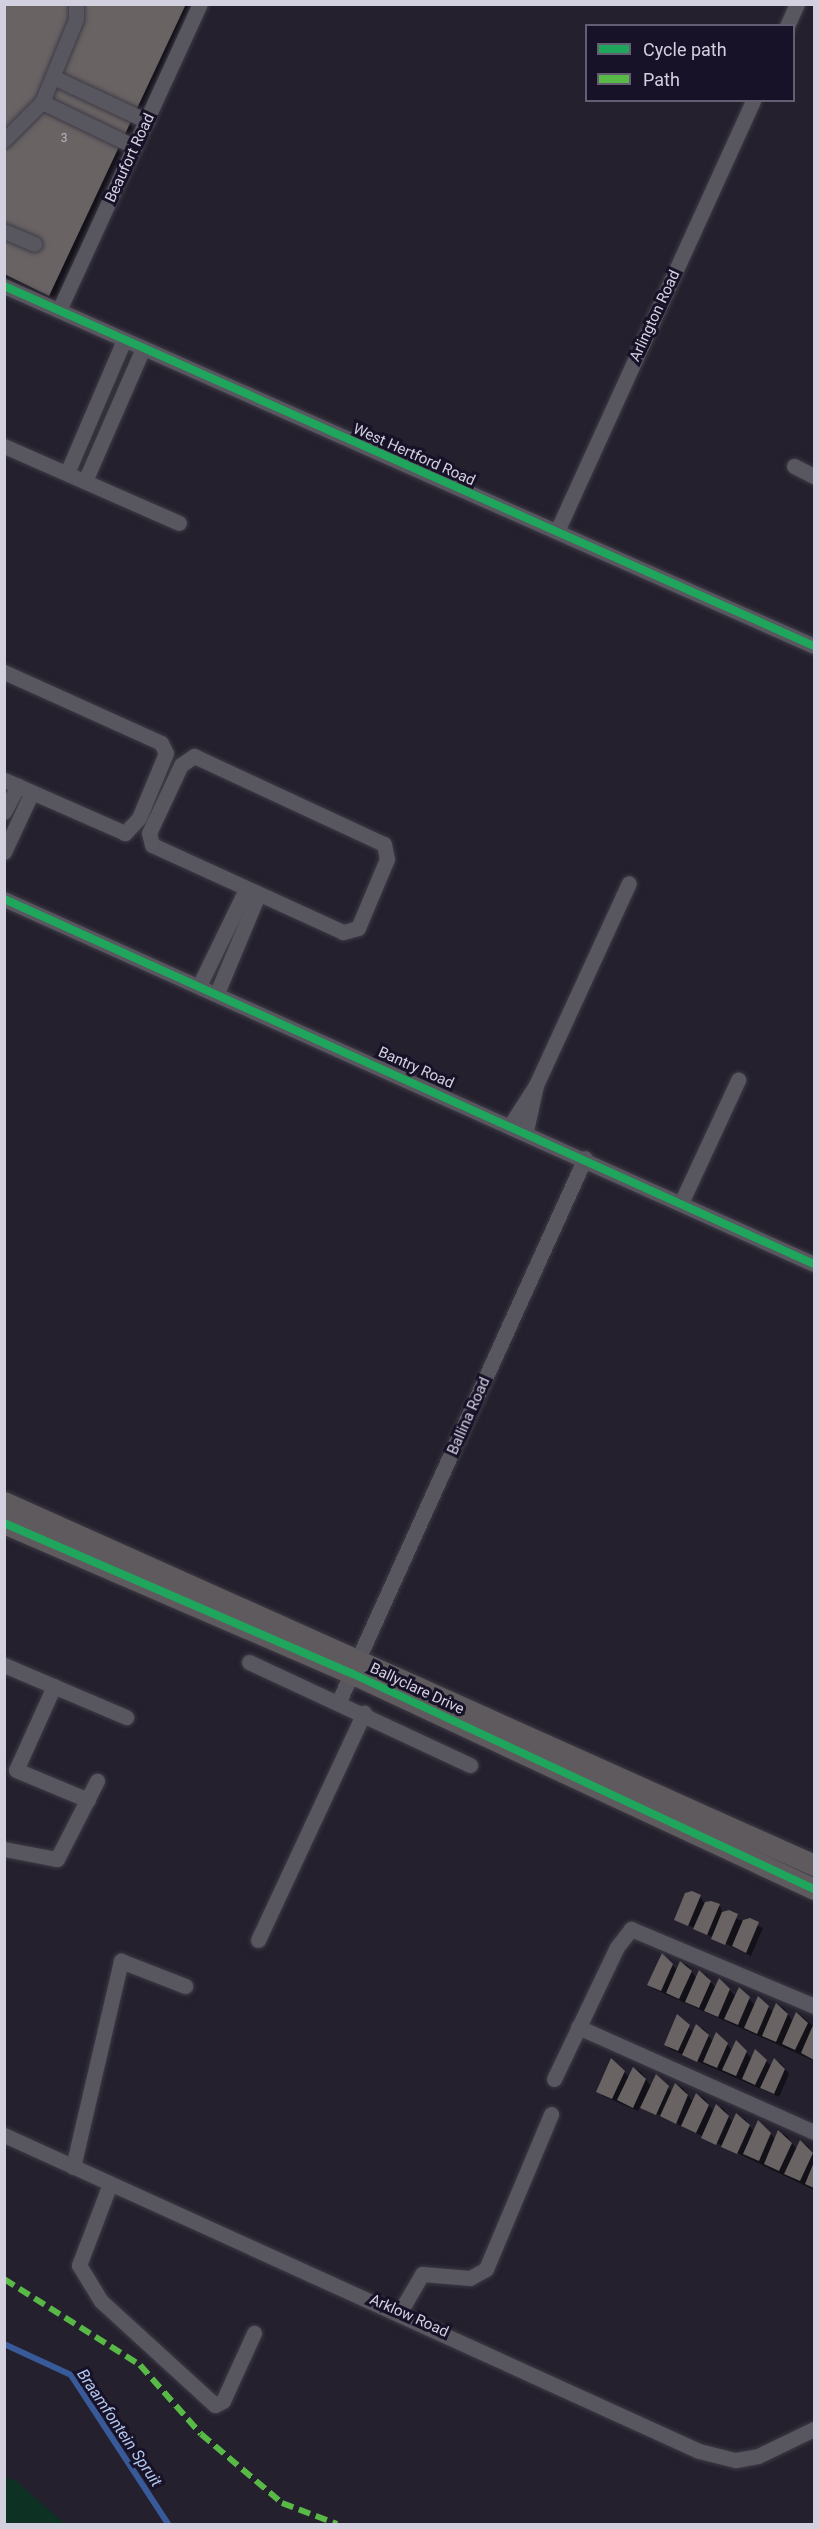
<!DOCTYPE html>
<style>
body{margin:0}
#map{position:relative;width:819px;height:2529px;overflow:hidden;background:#24202d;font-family:Roboto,sans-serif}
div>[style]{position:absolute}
.green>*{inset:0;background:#0d3223}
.shadow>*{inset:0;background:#0007}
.stream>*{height:6px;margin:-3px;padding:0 3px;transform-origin:3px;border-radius:3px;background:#395a98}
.building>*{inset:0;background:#696364}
.roads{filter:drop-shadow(0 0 2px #3d3a45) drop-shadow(0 0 2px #3d3a45)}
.street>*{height:15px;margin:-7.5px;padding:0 7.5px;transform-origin:7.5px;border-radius:7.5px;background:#58565f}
.secondary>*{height:21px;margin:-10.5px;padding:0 10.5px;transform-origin:10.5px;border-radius:10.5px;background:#5e5a5e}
.quiet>*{height:6px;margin-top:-3px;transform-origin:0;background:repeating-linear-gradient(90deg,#58b947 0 12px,transparent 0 18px)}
.cycleway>*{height:8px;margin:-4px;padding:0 4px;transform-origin:4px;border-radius:4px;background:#20a55d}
span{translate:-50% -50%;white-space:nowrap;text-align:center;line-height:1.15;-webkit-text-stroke:6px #181228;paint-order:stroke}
.number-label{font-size:12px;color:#b8b5c0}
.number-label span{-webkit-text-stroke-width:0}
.street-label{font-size:15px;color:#d3d0df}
.water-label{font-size:16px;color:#b2c8ed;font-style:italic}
.frame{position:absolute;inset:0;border:6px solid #d3d0df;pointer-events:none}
.legend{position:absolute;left:585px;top:24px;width:210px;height:78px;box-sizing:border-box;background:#181228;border:2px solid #635e71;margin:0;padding:8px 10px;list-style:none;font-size:18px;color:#d3d0df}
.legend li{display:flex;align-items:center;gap:12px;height:30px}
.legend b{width:30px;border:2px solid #635e71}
</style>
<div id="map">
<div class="green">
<i style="clip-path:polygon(4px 2477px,16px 2481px,65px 2524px,5px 2524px)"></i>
</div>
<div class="shadow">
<i style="clip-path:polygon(4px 4px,206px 4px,64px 309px,4px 281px)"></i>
<i style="clip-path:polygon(700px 1896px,704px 1903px,720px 1906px,723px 1914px,763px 1928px,751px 1956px,676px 1919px)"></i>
<i style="clip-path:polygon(662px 1955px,677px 1970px,681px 1963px,687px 1965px,697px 1979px,700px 1972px,706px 1975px,716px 1989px,720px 1980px,736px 1997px,739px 1989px,755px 2005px,759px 1998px,774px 2013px,777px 2005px,784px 2008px,793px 2022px,797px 2014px,803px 2017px,814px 2027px,814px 2061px,654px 1989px,649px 1984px)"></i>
<i style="clip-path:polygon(678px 2016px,693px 2032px,697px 2026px,704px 2029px,713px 2042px,717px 2034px,733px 2051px,736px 2042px,752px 2059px,756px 2051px,771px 2066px,774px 2060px,781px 2063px,789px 2074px,779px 2097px,670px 2049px,665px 2044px)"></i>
<i style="clip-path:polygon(612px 2060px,629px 2077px,633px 2069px,641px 2072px,651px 2087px,656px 2076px,672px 2092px,676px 2085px,683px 2088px,693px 2102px,697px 2095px,704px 2098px,714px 2112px,717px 2106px,724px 2109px,733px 2123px,737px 2115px,745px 2119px,754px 2132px,759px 2122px,776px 2140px,779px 2132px,787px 2136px,797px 2150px,800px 2142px,808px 2146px,814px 2156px,814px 2190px,640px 2106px,638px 2111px,603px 2096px,598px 2091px)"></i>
</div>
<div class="stream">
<i style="left:4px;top:2344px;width:74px;rotate:24.8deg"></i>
<i style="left:71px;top:2375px;width:178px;rotate:56.9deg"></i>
</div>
<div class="building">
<i style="clip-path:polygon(4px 4px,186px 4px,49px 296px,4px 274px)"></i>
<i style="clip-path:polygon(692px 1891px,701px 1895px,688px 1926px,674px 1920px,685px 1893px)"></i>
<i style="clip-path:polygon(711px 1901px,720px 1904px,707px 1935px,693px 1929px,705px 1902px)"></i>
<i style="clip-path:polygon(729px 1910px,738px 1914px,725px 1945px,711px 1939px,722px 1912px)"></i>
<i style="clip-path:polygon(750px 1918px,759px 1922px,746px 1953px,732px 1946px,743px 1920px)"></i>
<i style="clip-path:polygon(662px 1953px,673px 1964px,661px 1991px,647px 1985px)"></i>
<i style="clip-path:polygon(680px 1961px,692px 1971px,679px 1999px,666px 1993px)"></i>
<i style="clip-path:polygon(699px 1970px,711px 1981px,699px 2008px,685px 2002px)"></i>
<i style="clip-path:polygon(719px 1978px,730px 1989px,718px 2017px,704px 2011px)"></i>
<i style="clip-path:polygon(739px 1987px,750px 1997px,738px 2025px,724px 2019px)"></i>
<i style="clip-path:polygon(758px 1996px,769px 2006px,757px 2034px,744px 2028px)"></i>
<i style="clip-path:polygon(776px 2003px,788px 2014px,776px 2042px,762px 2036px)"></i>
<i style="clip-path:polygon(796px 2012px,808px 2023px,795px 2050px,782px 2044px)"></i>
<i style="clip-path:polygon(677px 2014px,690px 2025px,678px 2051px,664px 2045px)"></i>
<i style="clip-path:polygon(814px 2023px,814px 2060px,801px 2053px)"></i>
<i style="clip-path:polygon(696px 2024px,709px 2035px,697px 2062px,682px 2055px)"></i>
<i style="clip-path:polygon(716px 2032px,728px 2043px,717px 2068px,703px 2062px)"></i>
<i style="clip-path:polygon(736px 2040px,747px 2051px,736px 2076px,722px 2070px)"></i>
<i style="clip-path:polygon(755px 2049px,767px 2060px,755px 2085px,742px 2079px)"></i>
<i style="clip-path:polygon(611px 2058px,625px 2071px,612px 2099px,596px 2092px)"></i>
<i style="clip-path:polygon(774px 2058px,785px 2069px,774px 2094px,760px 2088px)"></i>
<i style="clip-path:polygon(633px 2067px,646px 2079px,633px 2108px,617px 2100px)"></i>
<i style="clip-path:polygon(656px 2074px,669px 2086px,656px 2115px,640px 2108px)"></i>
<i style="clip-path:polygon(675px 2083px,688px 2095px,676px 2124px,660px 2116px)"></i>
<i style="clip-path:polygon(696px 2093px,709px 2105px,696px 2133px,681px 2126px)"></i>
<i style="clip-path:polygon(716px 2104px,729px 2116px,716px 2145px,701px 2138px)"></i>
<i style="clip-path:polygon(736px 2113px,750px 2125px,737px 2154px,721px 2147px)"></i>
<i style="clip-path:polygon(758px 2120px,771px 2133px,759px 2161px,743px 2154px)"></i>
<i style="clip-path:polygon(778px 2130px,792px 2143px,779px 2171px,764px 2164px)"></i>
<i style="clip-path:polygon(800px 2140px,813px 2153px,800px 2181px,784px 2174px)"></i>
<i style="clip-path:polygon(814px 2162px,814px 2188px,805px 2184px)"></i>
</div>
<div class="roads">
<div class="street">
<i style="left:787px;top:26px;width:24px;rotate:-66deg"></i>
<i style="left:53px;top:77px;width:104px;rotate:25.1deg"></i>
<i style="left:42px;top:102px;width:103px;rotate:25.8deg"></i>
<i style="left:4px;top:140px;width:54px;rotate:-45deg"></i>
<i style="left:42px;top:102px;width:90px;rotate:-67.7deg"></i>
<i style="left:76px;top:19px;width:15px;rotate:-90deg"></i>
<i style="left:4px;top:231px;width:33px;rotate:23deg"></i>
<i style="left:4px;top:286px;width:886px;rotate:23.96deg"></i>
<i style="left:59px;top:310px;width:337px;rotate:-65.3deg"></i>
<i style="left:4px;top:446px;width:191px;rotate:23.7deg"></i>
<i style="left:794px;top:466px;width:22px;rotate:27deg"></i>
<i style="left:67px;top:473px;width:145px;rotate:-66.8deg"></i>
<i style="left:85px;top:481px;width:145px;rotate:-66.4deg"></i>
<i style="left:557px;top:531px;width:473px;rotate:-65.5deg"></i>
<i style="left:4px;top:672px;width:172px;rotate:24.3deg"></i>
<i style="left:161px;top:743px;width:11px;rotate:63deg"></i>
<i style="left:166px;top:753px;width:70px;rotate:112.6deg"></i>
<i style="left:139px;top:818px;width:21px;rotate:133deg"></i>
<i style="left:125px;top:833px;width:132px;rotate:-156.3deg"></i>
<i style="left:194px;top:756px;width:209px;rotate:24.9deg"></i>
<i style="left:384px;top:844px;width:15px;rotate:79deg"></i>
<i style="left:387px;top:859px;width:75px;rotate:112.8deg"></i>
<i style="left:358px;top:928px;width:16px;rotate:165deg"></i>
<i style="left:343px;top:932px;width:210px;rotate:-155.5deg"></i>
<i style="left:152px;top:845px;width:12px;rotate:-104deg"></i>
<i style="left:149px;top:833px;width:75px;rotate:-64.8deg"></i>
<i style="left:181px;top:765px;width:16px;rotate:-35deg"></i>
<i style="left:4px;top:812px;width:30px;rotate:-62deg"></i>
<i style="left:4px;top:852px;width:66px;rotate:-65deg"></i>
<i style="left:4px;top:899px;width:888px;rotate:24.26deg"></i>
<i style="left:199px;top:986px;width:108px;rotate:-64.1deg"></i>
<i style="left:217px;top:993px;width:106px;rotate:-67.3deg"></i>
<i style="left:511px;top:1124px;width:46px;rotate:-57.3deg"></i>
<i style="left:536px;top:1085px;width:222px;rotate:-65.3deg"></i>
<i style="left:526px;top:1131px;width:47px;rotate:-77.7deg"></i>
<i style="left:681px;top:1203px;width:136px;rotate:-65.1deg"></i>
<i style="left:249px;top:1662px;width:244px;rotate:25deg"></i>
<i style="left:4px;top:1665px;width:133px;rotate:23.1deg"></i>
<i style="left:54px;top:1686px;width:92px;rotate:114.3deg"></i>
<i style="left:16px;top:1770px;width:78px;rotate:22.6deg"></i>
<i style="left:339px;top:1701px;width:596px;rotate:-65.63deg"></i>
<i style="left:4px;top:1849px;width:54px;rotate:10.7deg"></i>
<i style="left:57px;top:1859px;width:88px;rotate:-62.9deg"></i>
<i style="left:258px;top:1940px;width:251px;rotate:-65deg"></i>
<i style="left:578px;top:2027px;width:258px;rotate:24deg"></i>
<i style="left:554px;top:2079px;width:146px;rotate:-64.5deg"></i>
<i style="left:617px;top:1947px;width:23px;rotate:-52deg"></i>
<i style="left:631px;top:1929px;width:199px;rotate:22.8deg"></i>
<i style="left:4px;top:2135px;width:763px;rotate:24.45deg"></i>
<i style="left:699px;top:2451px;width:38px;rotate:14deg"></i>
<i style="left:736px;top:2460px;width:22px;rotate:-10deg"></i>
<i style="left:758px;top:2456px;width:62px;rotate:-25.7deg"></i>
<i style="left:73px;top:2167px;width:212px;rotate:-76.9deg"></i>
<i style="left:121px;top:1961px;width:69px;rotate:21.3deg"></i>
<i style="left:110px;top:2184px;width:87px;rotate:110.9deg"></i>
<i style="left:79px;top:2265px;width:42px;rotate:58.6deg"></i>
<i style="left:101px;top:2301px;width:154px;rotate:42.4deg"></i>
<i style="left:215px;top:2405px;width:9px;rotate:-27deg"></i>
<i style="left:223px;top:2401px;width:75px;rotate:-65.5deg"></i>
<i style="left:400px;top:2312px;width:44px;rotate:-59.9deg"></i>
<i style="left:422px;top:2274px;width:48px;rotate:4.8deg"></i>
<i style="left:470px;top:2278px;width:18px;rotate:-29deg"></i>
<i style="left:486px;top:2269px;width:168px;rotate:-67.2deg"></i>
</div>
<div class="secondary">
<i style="left:4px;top:1502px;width:888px;rotate:24.14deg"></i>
<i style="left:4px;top:1523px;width:378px;rotate:23.4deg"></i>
<i style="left:351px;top:1673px;width:511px;rotate:25.01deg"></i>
</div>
</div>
<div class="quiet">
<i style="left:4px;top:2279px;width:161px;rotate:32.3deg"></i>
<i style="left:140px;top:2365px;width:92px;rotate:48.5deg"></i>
<i style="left:201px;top:2434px;width:106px;rotate:40.4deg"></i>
<i style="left:282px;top:2503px;width:59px;rotate:20.9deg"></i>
</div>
<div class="cycleway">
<i style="left:4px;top:286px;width:886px;rotate:23.96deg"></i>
<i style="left:4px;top:899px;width:888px;rotate:24.26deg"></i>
<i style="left:4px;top:1523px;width:378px;rotate:23.4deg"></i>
<i style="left:351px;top:1673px;width:511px;rotate:25.01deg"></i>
</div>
<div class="number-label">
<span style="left:64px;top:139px">3</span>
</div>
<div class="street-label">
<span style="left:130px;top:158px;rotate:-65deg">Beaufort Road</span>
<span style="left:655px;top:316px;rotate:-65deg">Arlington Road</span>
<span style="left:414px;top:455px;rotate:24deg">West Hertford Road</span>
<span style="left:416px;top:1068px;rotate:24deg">Bantry Road</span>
<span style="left:469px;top:1416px;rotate:-66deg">Ballina Road</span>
<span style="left:417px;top:1689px;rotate:25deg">Ballyclare Drive</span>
<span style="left:409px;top:2316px;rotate:24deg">Arklow Road</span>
</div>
<div class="water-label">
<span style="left:119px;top:2428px;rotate:56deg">Braamfontein Spruit</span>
</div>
<div class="frame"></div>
<ul class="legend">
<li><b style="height:8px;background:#20a55d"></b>Cycle path</li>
<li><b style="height:8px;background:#58b947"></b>Path</li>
</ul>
</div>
